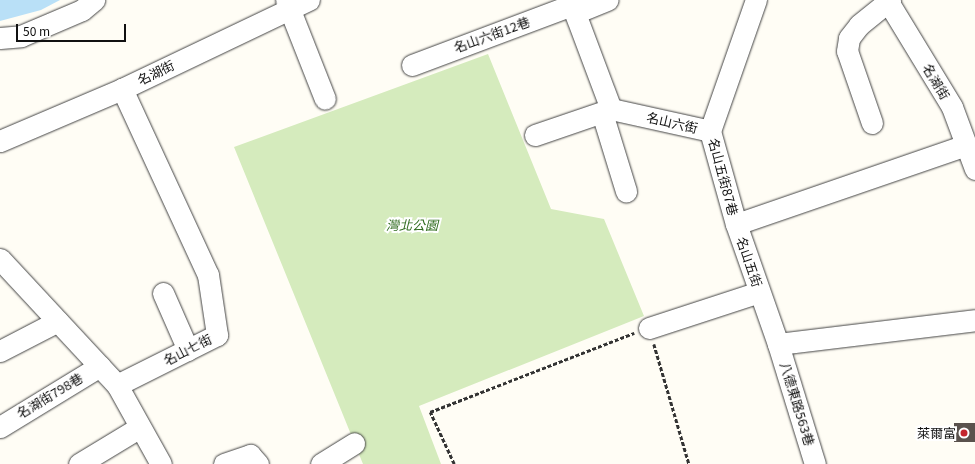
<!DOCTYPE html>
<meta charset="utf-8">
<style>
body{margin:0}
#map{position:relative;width:975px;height:464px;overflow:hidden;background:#fffdf5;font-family:Georgia,"Noto Sans TC",serif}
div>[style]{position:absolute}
.green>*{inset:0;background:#d5ebbd}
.water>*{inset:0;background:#b9e0f7}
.building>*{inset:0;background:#5a524d;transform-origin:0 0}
.path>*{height:2.5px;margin-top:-1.25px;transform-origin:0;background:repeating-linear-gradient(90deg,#333 0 4px,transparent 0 6px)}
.roads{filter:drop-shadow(0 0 1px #444) drop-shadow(0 0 1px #444)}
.minor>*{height:21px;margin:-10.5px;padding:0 10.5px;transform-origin:10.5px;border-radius:10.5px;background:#fff}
.dots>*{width:11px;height:11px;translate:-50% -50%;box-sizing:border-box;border:2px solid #fff;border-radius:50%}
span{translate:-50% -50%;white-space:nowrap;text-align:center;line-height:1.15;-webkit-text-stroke:4px #fff;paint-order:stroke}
.street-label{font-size:13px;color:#111}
.park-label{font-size:13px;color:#2f6b1f;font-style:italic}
.poi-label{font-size:13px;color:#111}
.right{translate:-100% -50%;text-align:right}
.scale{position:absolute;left:16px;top:24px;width:110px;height:18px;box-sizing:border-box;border:2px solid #111;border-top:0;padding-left:5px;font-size:12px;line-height:14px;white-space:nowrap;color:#111;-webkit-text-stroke:3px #fff;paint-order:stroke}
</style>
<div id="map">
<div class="green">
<i style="clip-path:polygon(488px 54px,551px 209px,604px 219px,644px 316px,419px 406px,441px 464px,363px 464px,234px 147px)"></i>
</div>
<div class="water">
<i style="clip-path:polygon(0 0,60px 0,41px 10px,0 21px)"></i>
</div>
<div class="building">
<i style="left:954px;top:423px;width:21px;height:19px"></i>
</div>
<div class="path">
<i style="left:654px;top:344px;width:125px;rotate:73.7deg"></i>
<i style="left:454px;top:464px;width:57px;rotate:-114.8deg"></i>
<i style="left:430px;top:412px;width:219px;rotate:-21.2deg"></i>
</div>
<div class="roads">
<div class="minor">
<i style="left:286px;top:0;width:106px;rotate:68.5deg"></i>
<i style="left:570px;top:0;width:116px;rotate:69.4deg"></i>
<i style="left:611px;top:109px;width:101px;rotate:12.5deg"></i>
<i style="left:710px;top:131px;width:139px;rotate:-70.7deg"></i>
<i style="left:887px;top:0;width:125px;rotate:58.7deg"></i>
<i style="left:952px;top:107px;width:66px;rotate:69.6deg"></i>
<i style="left:575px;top:13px;width:35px;rotate:-22deg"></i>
<i style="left:0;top:38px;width:21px;rotate:-5deg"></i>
<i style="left:21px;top:36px;width:66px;rotate:-23.1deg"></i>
<i style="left:82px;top:10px;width:16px;rotate:-40deg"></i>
<i style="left:412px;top:65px;width:171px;rotate:-20.6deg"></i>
<i style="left:602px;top:113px;width:82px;rotate:72.9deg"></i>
<i style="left:872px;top:123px;width:76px;rotate:-109.1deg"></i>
<i style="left:847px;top:51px;width:13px;rotate:-81deg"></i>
<i style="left:849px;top:38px;width:16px;rotate:-52deg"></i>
<i style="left:859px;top:25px;width:40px;rotate:-39deg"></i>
<i style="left:710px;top:131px;width:97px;rotate:74.4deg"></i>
<i style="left:535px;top:135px;width:80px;rotate:-18.9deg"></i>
<i style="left:0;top:141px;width:133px;rotate:-23.1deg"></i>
<i style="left:122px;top:89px;width:207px;rotate:-25.5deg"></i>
<i style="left:966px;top:145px;width:243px;rotate:161deg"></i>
<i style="left:736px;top:224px;width:127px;rotate:70.7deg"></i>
<i style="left:778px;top:344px;width:198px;rotate:-6.9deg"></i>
<i style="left:0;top:259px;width:172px;rotate:47.1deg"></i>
<i style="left:117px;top:385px;width:112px;rotate:-26.6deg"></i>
<i style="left:217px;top:335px;width:61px;rotate:-98.5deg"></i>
<i style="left:208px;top:275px;width:205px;rotate:-114.8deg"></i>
<i style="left:163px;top:293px;width:62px;rotate:66.3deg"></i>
<i style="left:649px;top:328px;width:116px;rotate:-18.1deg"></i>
<i style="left:778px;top:344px;width:126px;rotate:72.9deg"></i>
<i style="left:0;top:351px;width:65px;rotate:-27.3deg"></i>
<i style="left:117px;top:385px;width:90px;rotate:60.9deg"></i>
<i style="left:0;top:427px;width:117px;rotate:-31.4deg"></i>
<i style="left:79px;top:464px;width:71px;rotate:-31.2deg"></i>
<i style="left:224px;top:464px;width:28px;rotate:-19deg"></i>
<i style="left:250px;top:455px;width:12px;rotate:48deg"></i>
<i style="left:321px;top:464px;width:39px;rotate:-32deg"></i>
</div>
</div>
<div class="dots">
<i style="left:964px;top:433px;background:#c4262e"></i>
</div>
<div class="street-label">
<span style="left:492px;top:35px;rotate:-20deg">名山六街12巷</span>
<span style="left:156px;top:73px;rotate:-26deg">名湖街</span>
<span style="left:936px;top:82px;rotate:59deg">名湖街</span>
<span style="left:672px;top:123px;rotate:13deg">名山六街</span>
<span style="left:723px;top:177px;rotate:75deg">名山五街87巷</span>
<span style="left:749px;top:262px;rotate:71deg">名山五街</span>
<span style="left:188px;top:350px;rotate:-27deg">名山七街</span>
<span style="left:50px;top:396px;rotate:-31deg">名湖街798巷</span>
<span style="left:797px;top:404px;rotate:73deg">八德東路563巷</span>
</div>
<div class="park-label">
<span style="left:412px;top:225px">灣北公園</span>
</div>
<div class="poi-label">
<span class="right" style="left:956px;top:433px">萊爾富</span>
</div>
<div class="scale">50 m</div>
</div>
